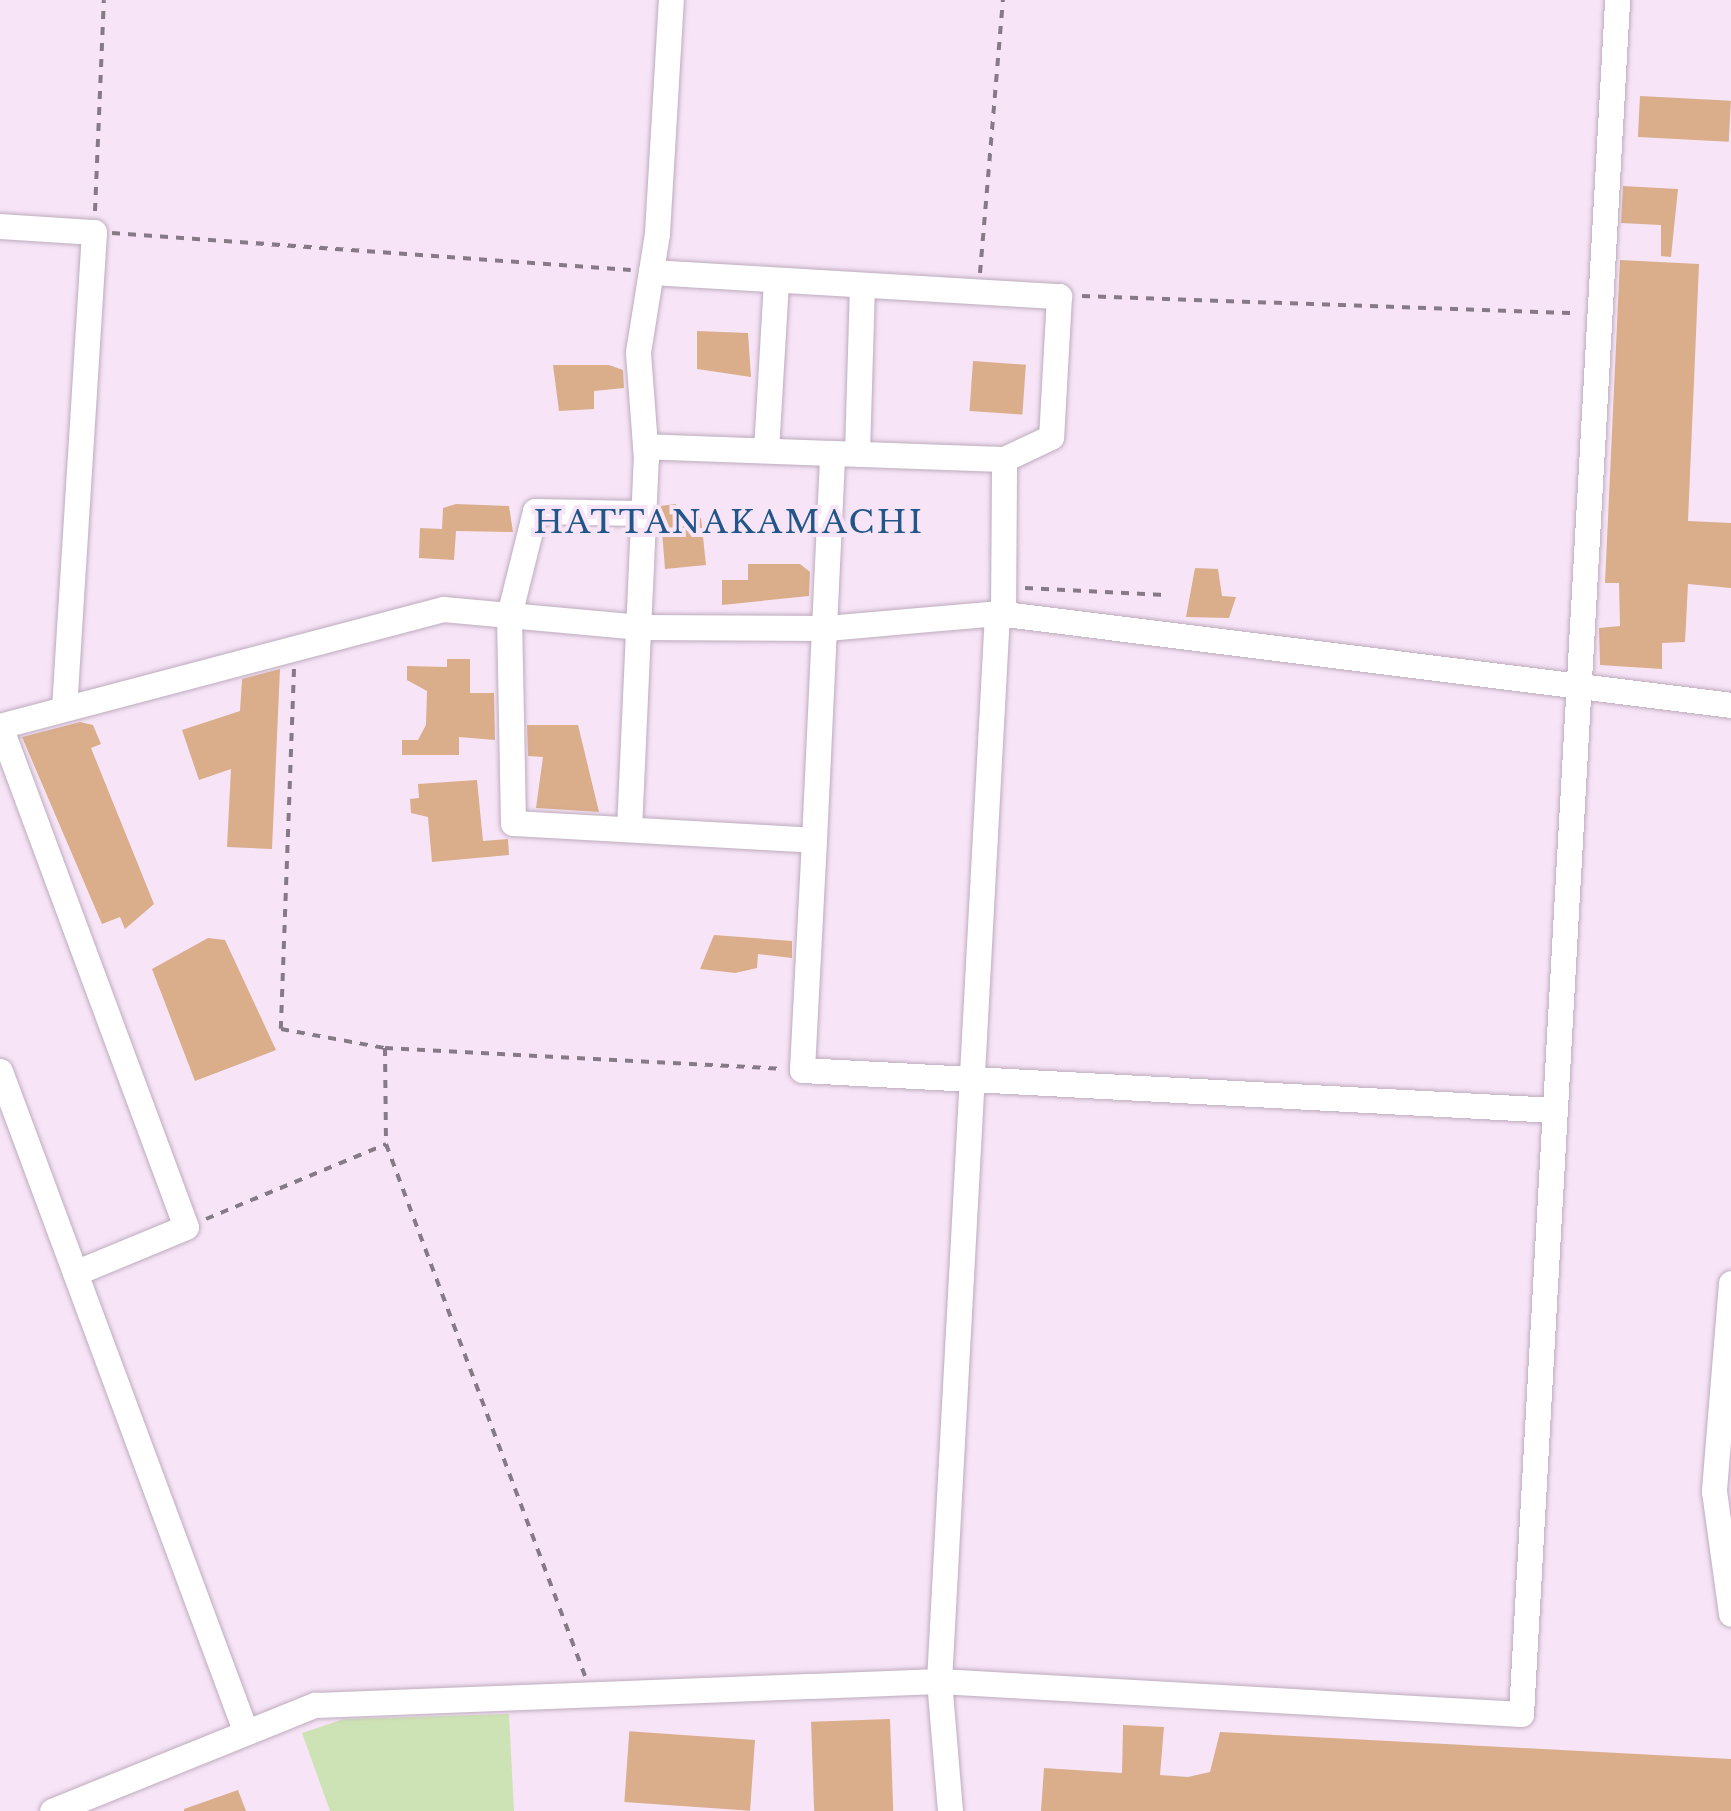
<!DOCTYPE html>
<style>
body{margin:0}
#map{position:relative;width:1731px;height:1811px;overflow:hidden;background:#f7e5f7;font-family:"Libre Baskerville",serif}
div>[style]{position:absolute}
.green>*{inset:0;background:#cee3b5}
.building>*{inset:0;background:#daad8b;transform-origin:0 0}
.path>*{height:4px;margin-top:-2px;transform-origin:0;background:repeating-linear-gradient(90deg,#867a86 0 8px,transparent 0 16px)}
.roads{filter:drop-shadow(0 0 2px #bdacbd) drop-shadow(0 0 2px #bdacbd)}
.minor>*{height:25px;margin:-12.5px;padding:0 12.5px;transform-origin:12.5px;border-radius:12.5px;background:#fff}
span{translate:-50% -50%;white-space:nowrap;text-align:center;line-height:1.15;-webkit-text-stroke:8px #f7e5f7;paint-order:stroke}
.quarter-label{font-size:32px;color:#225689;letter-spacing:2.5px}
</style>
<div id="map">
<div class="green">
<i style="clip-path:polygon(509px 1714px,514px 1811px,330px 1811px,302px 1733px,344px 1719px)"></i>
</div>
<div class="building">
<i style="left:1640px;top:96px;width:91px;height:41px;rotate:3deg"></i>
<i style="clip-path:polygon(1623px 186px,1678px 189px,1671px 257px,1661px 256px,1661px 225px,1621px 223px)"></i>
<i style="clip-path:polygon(1620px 260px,1699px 264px,1688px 521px,1731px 523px,1731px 588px,1688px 584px,1685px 642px,1662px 643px,1662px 669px,1600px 665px,1599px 628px,1620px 626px,1619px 583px,1605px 583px)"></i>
<i style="clip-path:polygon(697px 331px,748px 333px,751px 377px,697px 369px)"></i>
<i style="left:973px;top:361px;width:53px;height:50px;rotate:4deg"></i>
<i style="clip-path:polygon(553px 365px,609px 365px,623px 370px,624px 388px,594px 391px,594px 409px,559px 411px)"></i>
<i style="clip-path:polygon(456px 504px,509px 506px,513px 532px,456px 531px,454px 560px,419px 558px,420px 528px,442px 529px,443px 508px)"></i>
<i style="clip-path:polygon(676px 504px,677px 520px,701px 518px,706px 565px,665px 569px,660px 506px)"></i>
<i style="clip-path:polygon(748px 564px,800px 564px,810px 572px,809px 596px,722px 605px,722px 580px,748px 580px)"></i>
<i style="clip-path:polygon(1195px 568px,1218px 569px,1222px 596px,1236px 597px,1229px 618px,1186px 617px)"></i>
<i style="clip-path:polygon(447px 659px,470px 659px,470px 693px,494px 693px,495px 740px,459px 737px,459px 755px,402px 755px,402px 740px,418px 740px,426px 725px,427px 691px,407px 680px,407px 666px,447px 667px)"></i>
<i style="clip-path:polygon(280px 669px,272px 849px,227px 847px,231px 769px,199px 780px,182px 730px,240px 711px,242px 679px)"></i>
<i style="clip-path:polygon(80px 722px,93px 725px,101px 744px,91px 748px,154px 904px,125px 929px,120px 917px,102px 924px,22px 737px)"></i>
<i style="clip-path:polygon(527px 725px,578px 725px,599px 812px,536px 808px,543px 757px,528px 756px)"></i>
<i style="clip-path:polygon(477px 780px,483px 841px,508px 839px,509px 855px,432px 862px,428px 817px,411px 813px,410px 799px,419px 798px,418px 784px)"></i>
<i style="clip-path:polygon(714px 935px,792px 941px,792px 958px,758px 954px,757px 968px,735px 973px,700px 969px)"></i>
<i style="clip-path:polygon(208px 938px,225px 940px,276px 1050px,195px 1081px,152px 969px)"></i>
<i style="left:890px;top:1719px;width:92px;height:79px;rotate:88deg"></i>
<i style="clip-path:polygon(1123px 1725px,1164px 1727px,1160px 1775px,1188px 1777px,1210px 1772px,1220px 1732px,1731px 1759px,1731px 1811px,1041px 1811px,1044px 1768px,1122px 1773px)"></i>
<i style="left:755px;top:1740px;width:71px;height:126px;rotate:94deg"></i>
<i style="clip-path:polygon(238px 1790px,246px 1811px,184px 1811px,184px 1809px)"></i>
</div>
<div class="path">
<i style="left:95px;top:211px;width:211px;rotate:-87.6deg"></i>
<i style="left:112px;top:233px;width:520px;rotate:4.08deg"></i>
<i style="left:980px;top:273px;width:274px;rotate:-85.2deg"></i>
<i style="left:1082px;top:296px;width:495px;rotate:2deg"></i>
<i style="left:1025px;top:588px;width:140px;rotate:2.9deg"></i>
<i style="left:294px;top:669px;width:360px;rotate:92.1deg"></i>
<i style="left:281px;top:1029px;width:106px;rotate:10.4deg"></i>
<i style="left:385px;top:1048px;width:396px;rotate:3deg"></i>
<i style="left:385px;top:1048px;width:96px;rotate:89.4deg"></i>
<i style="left:386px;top:1144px;width:568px;rotate:69.49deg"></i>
<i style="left:206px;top:1219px;width:195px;rotate:-22.6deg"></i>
</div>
<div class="roads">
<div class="minor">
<i style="left:0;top:226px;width:94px;rotate:3.7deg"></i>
<i style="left:94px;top:232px;width:476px;rotate:93.6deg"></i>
<i style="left:651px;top:272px;width:409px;rotate:3.4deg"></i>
<i style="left:1059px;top:296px;width:141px;rotate:93.2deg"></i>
<i style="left:1051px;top:437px;width:52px;rotate:154.9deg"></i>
<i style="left:1004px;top:459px;width:172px;rotate:-178deg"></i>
<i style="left:766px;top:450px;width:170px;rotate:-86.6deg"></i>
<i style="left:857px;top:453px;width:168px;rotate:-88.3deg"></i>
<i style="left:639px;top:513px;width:104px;rotate:-178.9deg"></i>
<i style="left:535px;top:511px;width:107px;rotate:104deg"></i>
<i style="left:509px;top:615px;width:208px;rotate:88.9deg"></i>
<i style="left:513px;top:823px;width:301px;rotate:3.2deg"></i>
<i style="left:814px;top:840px;width:387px;rotate:-87.3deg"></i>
<i style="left:832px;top:453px;width:187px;rotate:-177.9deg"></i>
<i style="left:1003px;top:613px;width:154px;rotate:-89.6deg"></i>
<i style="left:0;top:726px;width:458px;rotate:-14.8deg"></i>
<i style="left:443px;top:609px;width:198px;rotate:5.2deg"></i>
<i style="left:640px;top:627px;width:187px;rotate:0.3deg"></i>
<i style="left:827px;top:628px;width:171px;rotate:-5deg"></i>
<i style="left:997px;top:613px;width:740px;rotate:7.14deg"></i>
<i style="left:0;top:726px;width:534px;rotate:69.63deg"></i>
<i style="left:186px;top:1227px;width:120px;rotate:157.5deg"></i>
<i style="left:629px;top:829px;width:370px;rotate:-87.4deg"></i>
<i style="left:646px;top:459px;width:107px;rotate:-94.3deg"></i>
<i style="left:638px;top:352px;width:121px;rotate:-80.9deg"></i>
<i style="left:657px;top:233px;width:233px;rotate:-86.6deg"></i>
<i style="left:814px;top:840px;width:230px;rotate:93deg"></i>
<i style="left:802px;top:1070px;width:754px;rotate:3.04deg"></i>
<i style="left:0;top:1071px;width:703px;rotate:69.61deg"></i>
<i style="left:1731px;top:1283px;width:209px;rotate:94.7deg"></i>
<i style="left:1714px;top:1491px;width:124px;rotate:82.1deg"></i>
<i style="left:52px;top:1811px;width:284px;rotate:-22deg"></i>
<i style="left:315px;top:1705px;width:624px;rotate:-2.2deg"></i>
<i style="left:939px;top:1681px;width:583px;rotate:3.25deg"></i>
<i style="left:1521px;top:1714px;width:1717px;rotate:-86.79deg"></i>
<i style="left:950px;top:1811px;width:130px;rotate:-94.8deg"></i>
<i style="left:939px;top:1681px;width:1070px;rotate:-86.89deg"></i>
</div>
</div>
<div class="quarter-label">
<span style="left:729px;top:522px">HATTANAKAMACHI</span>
</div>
</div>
